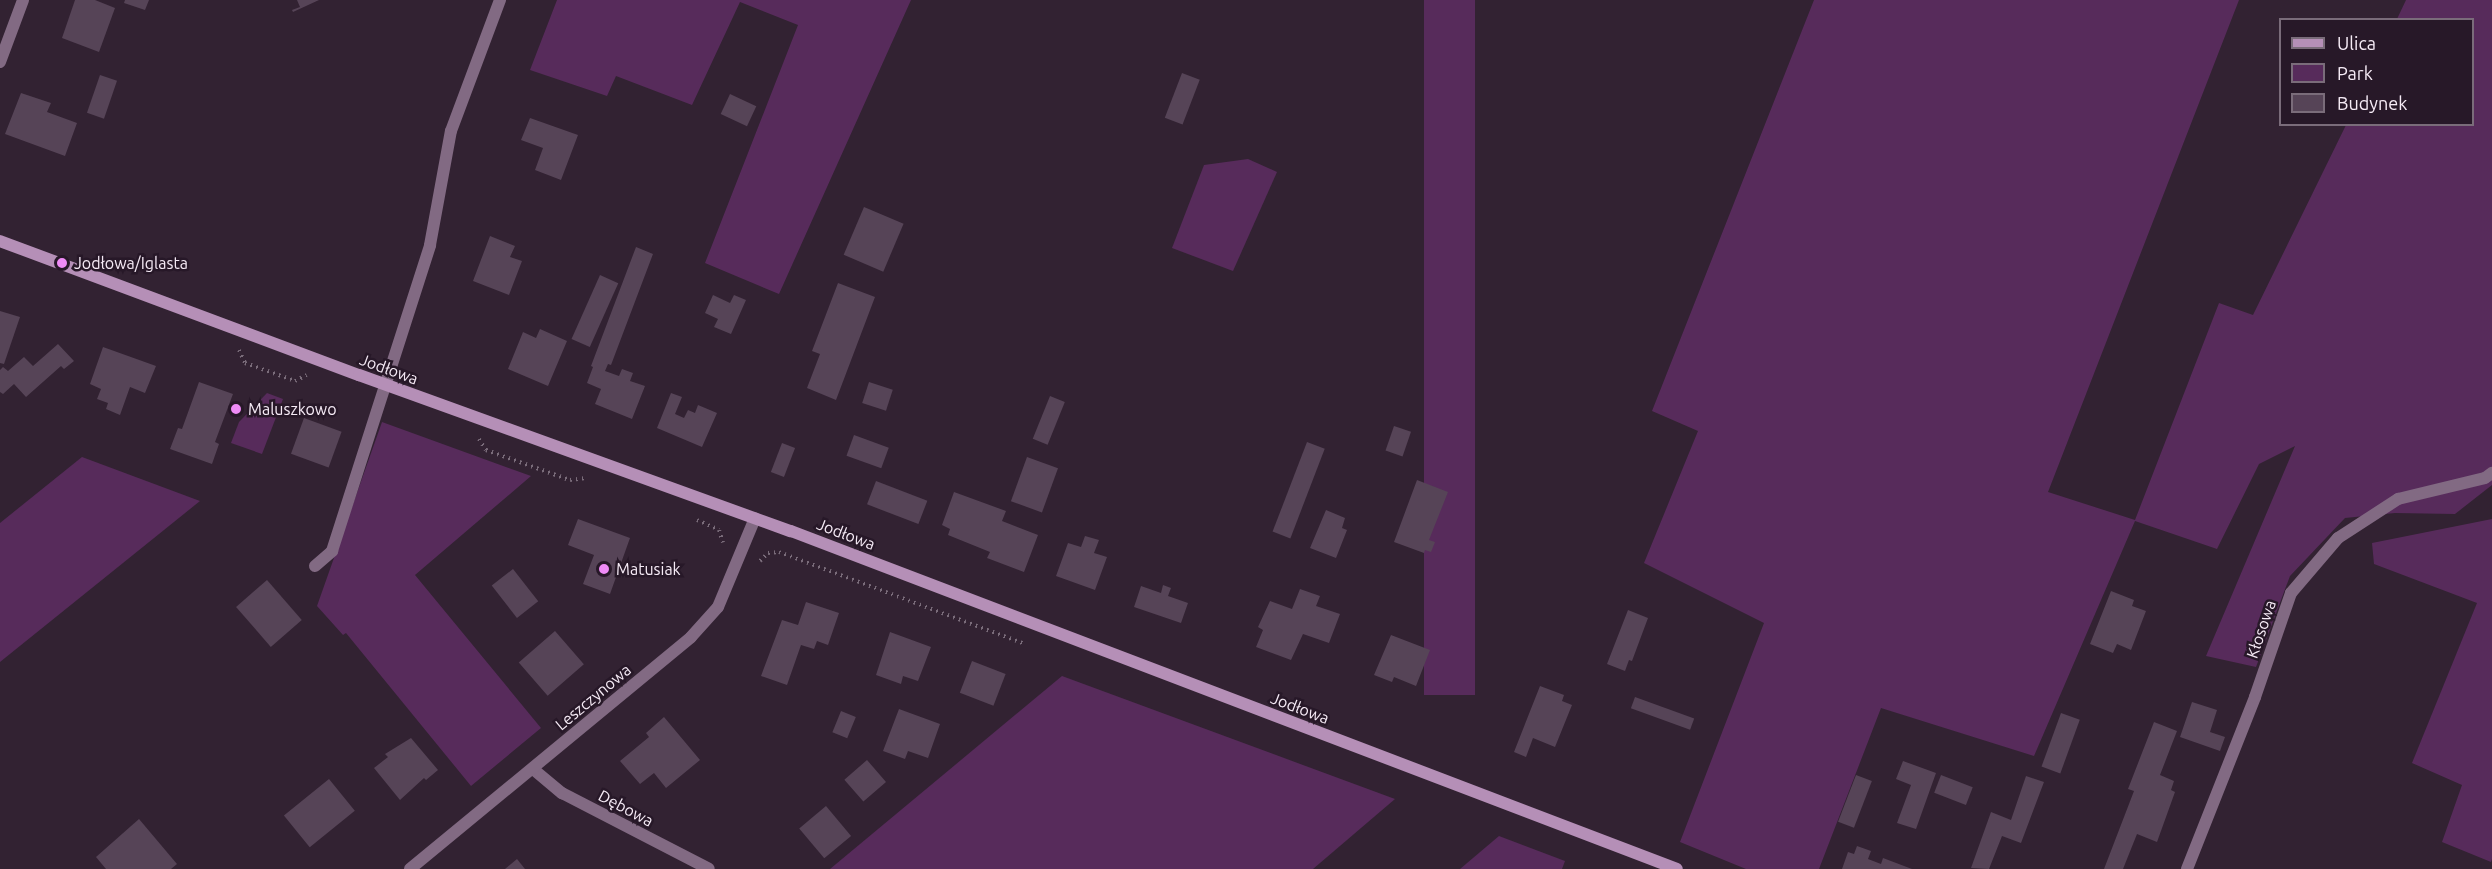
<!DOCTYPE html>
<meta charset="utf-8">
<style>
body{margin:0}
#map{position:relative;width:2492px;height:869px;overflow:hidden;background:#322232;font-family:Ubuntu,sans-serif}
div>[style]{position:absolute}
.green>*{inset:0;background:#572b5b;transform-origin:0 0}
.building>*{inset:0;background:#564457;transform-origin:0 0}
.path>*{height:4px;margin-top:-2px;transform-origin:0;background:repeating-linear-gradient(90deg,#7a6c7a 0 1.5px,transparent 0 6px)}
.lane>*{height:12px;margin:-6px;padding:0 6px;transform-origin:6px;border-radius:6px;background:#826a83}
.street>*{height:12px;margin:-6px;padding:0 6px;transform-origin:6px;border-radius:6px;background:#826a83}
.secondary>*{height:12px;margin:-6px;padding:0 6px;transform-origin:6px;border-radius:6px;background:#b58fb7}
.dots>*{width:16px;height:16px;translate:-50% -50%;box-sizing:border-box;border:3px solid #271828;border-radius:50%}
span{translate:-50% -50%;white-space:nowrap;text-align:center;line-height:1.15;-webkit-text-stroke:5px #271828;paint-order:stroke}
.poi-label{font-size:16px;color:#f6ebf6}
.left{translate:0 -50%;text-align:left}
.street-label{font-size:16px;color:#f6ebf6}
.legend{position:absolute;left:2279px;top:18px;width:195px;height:108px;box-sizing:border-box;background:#271828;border:2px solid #7a6c7a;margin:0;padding:8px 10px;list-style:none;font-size:18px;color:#f6ebf6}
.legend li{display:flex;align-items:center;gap:12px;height:30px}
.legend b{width:30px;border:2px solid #7a6c7a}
</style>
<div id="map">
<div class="green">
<i style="clip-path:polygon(557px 0,911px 0,779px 294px,705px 263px,798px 25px,740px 2px,692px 105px,616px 76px,607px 96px,530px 70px)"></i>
<i style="left:1424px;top:0;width:51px;height:695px"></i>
<i style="clip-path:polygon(1814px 0,2239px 0,2048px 492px,2135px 520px,2219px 303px,2253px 315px,2346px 125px,2472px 124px,2472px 20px,2397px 19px,2406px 0,2492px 0,2492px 485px,2455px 514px,2395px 513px,2345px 518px,2290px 576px,2256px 667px,2206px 656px,2295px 446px,2259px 464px,2217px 549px,2135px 521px,2034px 756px,1881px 708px,1819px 869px,1746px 869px,1680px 842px,1764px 623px,1644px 563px,1698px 431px,1652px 411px)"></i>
<i style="clip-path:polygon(1248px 159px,1277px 172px,1233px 271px,1172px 248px,1204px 165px)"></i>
<i style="clip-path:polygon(267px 393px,283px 399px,262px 454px,231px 443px,239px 422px)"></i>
<i style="clip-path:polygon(382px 422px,531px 476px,415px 575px,541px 728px,471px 786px,346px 633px,343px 635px,317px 606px)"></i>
<i style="clip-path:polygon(82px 457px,200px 501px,0 662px,0 523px)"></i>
<i style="clip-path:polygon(2492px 519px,2492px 859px,2491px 862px,2442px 842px,2462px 785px,2412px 763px,2477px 603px,2374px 564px,2372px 543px)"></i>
<i style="clip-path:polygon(1062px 676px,1395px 799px,1313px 869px,830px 869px)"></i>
<i style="clip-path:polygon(1499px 836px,1565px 861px,1562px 869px,1460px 869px)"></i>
</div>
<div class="building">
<i style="clip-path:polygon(75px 0,95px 0,115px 8px,99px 52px,62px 38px)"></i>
<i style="clip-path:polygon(125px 0,149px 0,145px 10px,124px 3px)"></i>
<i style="clip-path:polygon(297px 0,319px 0,293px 12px,292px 10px,300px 7px)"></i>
<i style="left:1182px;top:73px;width:19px;height:48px;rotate:21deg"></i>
<i style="left:100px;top:75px;width:18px;height:40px;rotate:19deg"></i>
<i style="clip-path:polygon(21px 93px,51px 103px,47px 112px,77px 123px,65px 156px,5px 134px)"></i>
<i style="left:730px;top:94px;width:29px;height:22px;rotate:25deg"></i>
<i style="clip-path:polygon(530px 118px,578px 135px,561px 180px,535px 170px,543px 148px,521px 140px)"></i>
<i style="left:864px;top:207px;width:43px;height:52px;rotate:23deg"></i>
<i style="clip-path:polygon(490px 236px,515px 246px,510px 257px,522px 261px,509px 295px,473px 281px)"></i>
<i style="clip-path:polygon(636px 247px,653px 254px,611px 365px,608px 364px,605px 371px,619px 376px,622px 369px,633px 373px,630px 381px,645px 386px,632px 419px,595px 404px,601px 389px,587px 383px,593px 367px,591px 366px)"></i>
<i style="left:600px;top:275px;width:20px;height:70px;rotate:24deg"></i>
<i style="clip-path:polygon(838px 283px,875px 297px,836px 400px,807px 388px,820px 354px,812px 351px)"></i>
<i style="clip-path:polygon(713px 295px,730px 303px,734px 295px,746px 300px,731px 334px,714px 327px,718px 319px,705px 313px)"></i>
<i style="clip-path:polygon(0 311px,20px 317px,4px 364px,0 363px)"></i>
<i style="clip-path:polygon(540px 329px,567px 341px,548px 386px,508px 369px,523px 332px,536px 338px)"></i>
<i style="clip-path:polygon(58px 344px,74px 361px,64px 369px,61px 366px,26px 397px,14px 384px,3px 394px,0 392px,0 370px,3px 367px,8px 371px,24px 357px,33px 366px)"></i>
<i style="clip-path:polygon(103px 347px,156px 366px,145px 393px,130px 387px,120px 415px,106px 409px,108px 403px,97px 399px,101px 389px,90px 384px)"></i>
<i style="clip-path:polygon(199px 382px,233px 394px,215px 442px,219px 444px,212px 464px,170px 449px,178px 428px,182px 429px)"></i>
<i style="left:869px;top:382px;width:25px;height:22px;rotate:18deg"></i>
<i style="clip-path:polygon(671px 393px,682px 397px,675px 414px,684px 418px,688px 410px,695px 413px,698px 405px,717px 413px,702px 447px,657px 428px)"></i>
<i style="left:1050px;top:396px;width:16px;height:46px;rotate:22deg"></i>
<i style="left:304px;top:418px;width:40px;height:38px;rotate:20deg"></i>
<i style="left:1394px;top:426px;width:18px;height:26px;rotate:19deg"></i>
<i style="left:854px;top:435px;width:37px;height:22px;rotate:20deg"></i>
<i style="left:1307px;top:442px;width:19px;height:96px;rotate:21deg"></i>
<i style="left:782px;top:443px;width:14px;height:31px;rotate:21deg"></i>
<i style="left:1027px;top:457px;width:33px;height:47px;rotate:20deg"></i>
<i style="clip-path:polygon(1417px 480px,1448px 492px,1429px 540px,1435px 542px,1431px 552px,1425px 550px,1424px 553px,1394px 542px)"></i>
<i style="left:876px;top:481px;width:55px;height:25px;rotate:21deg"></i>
<i style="clip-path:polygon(954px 492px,1006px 511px,1002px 521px,1038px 535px,1024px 572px,987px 558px,990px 552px,948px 535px,950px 529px,942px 525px)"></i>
<i style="clip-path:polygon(1326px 510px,1345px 518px,1342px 528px,1347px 530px,1336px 558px,1310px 548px)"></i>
<i style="clip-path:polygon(578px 519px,630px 538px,610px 594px,583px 584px,594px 555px,568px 545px)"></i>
<i style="clip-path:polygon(1085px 536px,1099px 540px,1094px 553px,1107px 557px,1095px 590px,1056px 576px,1068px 543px,1081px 547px)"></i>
<i style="left:513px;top:569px;width:41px;height:27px;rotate:52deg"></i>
<i style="left:267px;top:580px;width:53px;height:41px;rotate:49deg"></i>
<i style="clip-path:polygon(1163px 585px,1171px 588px,1168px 596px,1188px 603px,1181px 623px,1134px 607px,1141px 586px,1161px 593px)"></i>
<i style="clip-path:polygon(1300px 589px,1320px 596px,1316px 606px,1340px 614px,1329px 643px,1303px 634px,1291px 660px,1256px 647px,1263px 630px,1258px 627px,1270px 601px,1292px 609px)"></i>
<i style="clip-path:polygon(2111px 591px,2134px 600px,2132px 606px,2146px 611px,2131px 650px,2117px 644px,2113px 653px,2090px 644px)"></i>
<i style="clip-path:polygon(806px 602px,839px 613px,828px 645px,817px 641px,814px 649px,801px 645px,787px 685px,761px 676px,782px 620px,798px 625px)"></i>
<i style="clip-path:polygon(1628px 610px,1648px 618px,1632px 661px,1629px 660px,1625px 671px,1607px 664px)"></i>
<i style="left:555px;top:631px;width:44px;height:48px;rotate:49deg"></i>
<i style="clip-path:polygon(890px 632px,931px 647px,918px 681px,903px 676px,901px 684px,876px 675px)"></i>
<i style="clip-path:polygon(1391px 635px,1430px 650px,1416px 686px,1394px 677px,1392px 682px,1374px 675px)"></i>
<i style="left:972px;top:661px;width:36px;height:34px;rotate:21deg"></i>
<i style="clip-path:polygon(1540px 686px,1564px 695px,1562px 701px,1572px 705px,1555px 747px,1533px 738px,1526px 757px,1514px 752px)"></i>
<i style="left:1635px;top:697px;width:63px;height:12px;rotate:20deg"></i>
<i style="clip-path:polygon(2192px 702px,2217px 710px,2210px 732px,2225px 737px,2220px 751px,2180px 737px)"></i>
<i style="clip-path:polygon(899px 709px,940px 724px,928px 758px,908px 751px,905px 759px,883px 751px)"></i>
<i style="left:841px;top:711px;width:16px;height:23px;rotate:22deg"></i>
<i style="left:2061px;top:713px;width:20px;height:57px;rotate:20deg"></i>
<i style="clip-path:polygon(664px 717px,700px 760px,666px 788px,654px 773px,640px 784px,620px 761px,649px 737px,646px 733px)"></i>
<i style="clip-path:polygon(2154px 722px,2177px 731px,2160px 775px,2174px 781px,2171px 790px,2175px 792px,2157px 842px,2137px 834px,2123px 869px,2104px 869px,2134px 791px,2128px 789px)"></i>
<i style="clip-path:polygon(411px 738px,438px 770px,426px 780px,424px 778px,400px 800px,374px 768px,388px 757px,385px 754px)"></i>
<i style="left:867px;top:760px;width:29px;height:30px;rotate:49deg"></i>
<i style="clip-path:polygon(1903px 761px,1936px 773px,1916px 829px,1897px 823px,1911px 785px,1896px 779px)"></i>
<i style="left:1856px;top:775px;width:17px;height:50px;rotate:21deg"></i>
<i style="left:1941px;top:775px;width:34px;height:19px;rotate:21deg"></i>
<i style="clip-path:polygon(2026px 776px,2044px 782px,2021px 843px,2002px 836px,1989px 869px,1971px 868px,1991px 812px,2011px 820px)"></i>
<i style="left:329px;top:779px;width:41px;height:58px;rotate:51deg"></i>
<i style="left:826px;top:806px;width:39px;height:35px;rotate:50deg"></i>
<i style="clip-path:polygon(139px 819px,177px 864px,171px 869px,106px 869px,96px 857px)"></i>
<i style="clip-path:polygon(1857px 846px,1871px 851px,1868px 859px,1881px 864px,1883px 858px,1912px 869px,1842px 869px,1848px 852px,1854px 854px)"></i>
<i style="clip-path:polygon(517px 859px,525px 869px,505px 869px)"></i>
</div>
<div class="path">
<i style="left:239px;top:350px;width:14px;rotate:65deg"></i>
<i style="left:245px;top:363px;width:53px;rotate:19.8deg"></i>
<i style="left:295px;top:381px;width:13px;rotate:-27deg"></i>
<i style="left:479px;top:439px;width:13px;rotate:58deg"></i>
<i style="left:486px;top:450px;width:89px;rotate:19.7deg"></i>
<i style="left:570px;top:480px;width:16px;rotate:-7deg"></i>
<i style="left:697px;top:520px;width:24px;rotate:24deg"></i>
<i style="left:719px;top:530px;width:13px;rotate:72deg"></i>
<i style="left:760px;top:561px;width:11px;rotate:-45deg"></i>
<i style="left:768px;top:553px;width:11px;rotate:-5deg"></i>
<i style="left:779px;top:552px;width:260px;rotate:20.5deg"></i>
</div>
<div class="lane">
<i style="left:315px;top:566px;width:23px;rotate:-41deg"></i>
<i style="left:332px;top:551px;width:321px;rotate:-72.2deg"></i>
<i style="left:430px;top:245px;width:116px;rotate:-79.6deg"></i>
<i style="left:451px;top:131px;width:140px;rotate:-69.5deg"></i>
</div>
<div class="street">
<i style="left:0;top:62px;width:66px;rotate:-69.6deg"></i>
<i style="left:533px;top:769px;width:38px;rotate:40deg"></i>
<i style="left:562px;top:793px;width:165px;rotate:27.3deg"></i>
<i style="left:410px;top:869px;width:364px;rotate:-39.5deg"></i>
<i style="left:691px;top:637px;width:40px;rotate:-48deg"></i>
<i style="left:718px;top:607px;width:96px;rotate:-67.4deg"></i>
<i style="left:2187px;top:869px;width:185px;rotate:-68.4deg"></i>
<i style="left:2255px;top:697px;width:110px;rotate:-70.9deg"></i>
<i style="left:2291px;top:593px;width:72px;rotate:-49.5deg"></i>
<i style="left:2338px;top:538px;width:72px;rotate:-33deg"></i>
<i style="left:2398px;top:499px;width:89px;rotate:-13.6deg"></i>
<i style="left:2485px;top:478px;width:9px;rotate:-36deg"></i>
</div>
<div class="secondary">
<i style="left:0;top:241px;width:383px;rotate:20.5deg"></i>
<i style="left:359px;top:375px;width:459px;rotate:19.9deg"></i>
<i style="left:791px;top:531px;width:948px;rotate:20.88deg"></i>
</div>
<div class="dots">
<i style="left:62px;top:263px;background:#ef8bf6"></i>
<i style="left:236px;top:409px;background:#ef8bf6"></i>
<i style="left:604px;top:569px;background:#ef8bf6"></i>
</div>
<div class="poi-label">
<span class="left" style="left:74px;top:263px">Jodłowa/Iglasta</span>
<span class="left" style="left:248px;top:409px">Maluszkowo</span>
<span class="left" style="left:616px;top:569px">Matusiak</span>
</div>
<div class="street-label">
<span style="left:389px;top:369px;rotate:20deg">Jodłowa</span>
<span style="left:846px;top:534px;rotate:21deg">Jodłowa</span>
<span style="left:2261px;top:629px;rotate:-71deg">Kłosowa</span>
<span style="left:593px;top:697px;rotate:-40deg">Leszczynowa</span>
<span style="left:1300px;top:708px;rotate:21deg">Jodłowa</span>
<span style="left:626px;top:808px;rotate:28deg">Dębowa</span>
</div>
<ul class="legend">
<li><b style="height:8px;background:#b58fb7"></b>Ulica</li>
<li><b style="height:16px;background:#572b5b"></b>Park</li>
<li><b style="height:16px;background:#564457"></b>Budynek</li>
</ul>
</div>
